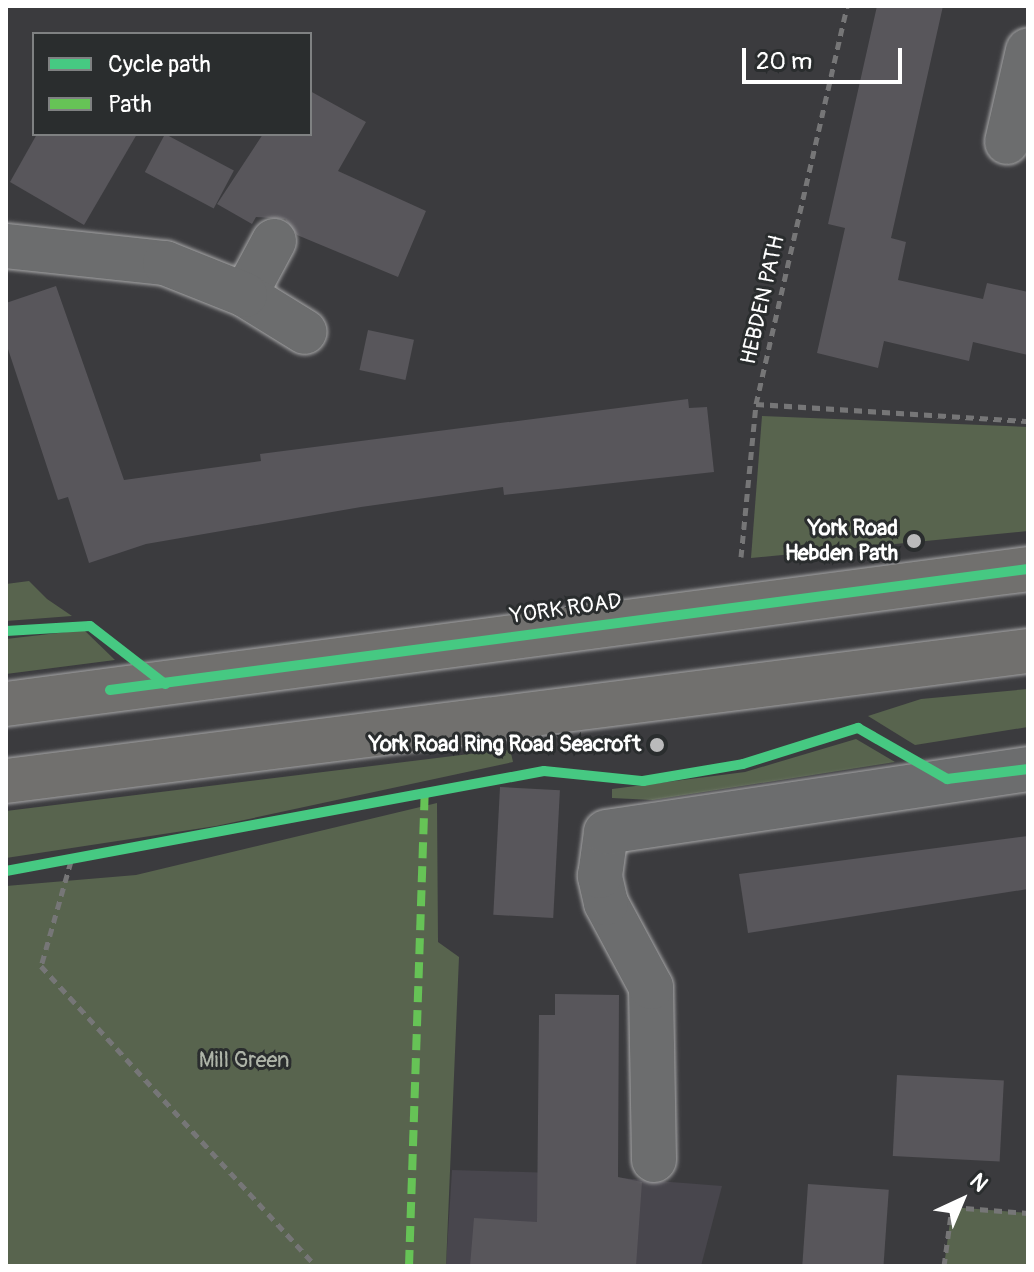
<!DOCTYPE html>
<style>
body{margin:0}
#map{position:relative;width:1034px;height:1272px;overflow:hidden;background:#3b3b3e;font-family:Pangolin,sans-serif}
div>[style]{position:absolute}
.built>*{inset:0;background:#48464d}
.green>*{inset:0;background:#58644e}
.building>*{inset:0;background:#58565b;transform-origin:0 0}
.path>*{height:5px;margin-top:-2.5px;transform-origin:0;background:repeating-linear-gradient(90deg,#767677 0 8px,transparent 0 14px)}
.roads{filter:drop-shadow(0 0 2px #a7a7a8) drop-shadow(0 0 2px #a7a7a8)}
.minor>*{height:44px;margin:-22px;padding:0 22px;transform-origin:22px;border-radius:22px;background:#6c6d6e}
.highway>*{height:44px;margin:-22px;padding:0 22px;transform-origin:22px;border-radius:22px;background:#71706e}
.quiet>*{height:8px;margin-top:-4px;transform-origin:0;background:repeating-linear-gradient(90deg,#66c356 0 16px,transparent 0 24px)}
.cycleway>*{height:10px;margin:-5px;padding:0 5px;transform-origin:5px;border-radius:5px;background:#46c982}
.dots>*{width:22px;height:22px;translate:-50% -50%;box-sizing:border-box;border:4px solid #2a2d2e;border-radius:50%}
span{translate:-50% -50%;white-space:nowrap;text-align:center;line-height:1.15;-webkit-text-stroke:6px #2a2d2e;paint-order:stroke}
.street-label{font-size:22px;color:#fff}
.poi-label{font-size:22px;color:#fff;font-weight:700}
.right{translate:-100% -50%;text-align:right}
.park-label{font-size:22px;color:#aeb4a8}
.frame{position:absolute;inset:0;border:8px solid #fff;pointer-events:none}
.legend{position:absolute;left:32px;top:32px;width:280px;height:104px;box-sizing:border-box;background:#2a2d2e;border:2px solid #7f8182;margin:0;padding:10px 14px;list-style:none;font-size:24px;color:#fff}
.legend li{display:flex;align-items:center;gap:16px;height:40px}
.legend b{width:40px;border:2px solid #7f8182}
.north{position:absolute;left:922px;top:1160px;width:80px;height:80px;-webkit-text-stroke:6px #2a2d2e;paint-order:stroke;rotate:44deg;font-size:22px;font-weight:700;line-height:32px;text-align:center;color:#fff}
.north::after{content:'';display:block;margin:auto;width:28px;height:36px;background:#fff;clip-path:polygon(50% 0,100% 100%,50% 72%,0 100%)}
.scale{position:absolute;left:742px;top:48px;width:160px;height:36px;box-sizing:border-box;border:4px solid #fff;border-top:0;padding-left:10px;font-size:24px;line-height:28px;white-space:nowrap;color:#fff;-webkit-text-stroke:6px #2a2d2e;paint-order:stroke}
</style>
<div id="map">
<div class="built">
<i style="clip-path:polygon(452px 1170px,556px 1173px,722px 1186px,701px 1266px,446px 1266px)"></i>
</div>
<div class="green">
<i style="clip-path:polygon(762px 416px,1028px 427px,1028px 531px,751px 558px)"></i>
<i style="clip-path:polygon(29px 581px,47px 599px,72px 616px,6px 621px,6px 584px)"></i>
<i style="clip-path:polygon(84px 630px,115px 660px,6px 674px,6px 639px)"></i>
<i style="clip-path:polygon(1028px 689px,1028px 727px,915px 745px,868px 716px,921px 699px)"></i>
<i style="clip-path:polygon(856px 739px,895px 762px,653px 800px,612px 798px,612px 789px,745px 772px)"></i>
<i style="clip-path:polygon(510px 749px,513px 762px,216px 826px,6px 858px,6px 811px)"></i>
<i style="clip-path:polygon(437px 803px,438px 942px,459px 957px,446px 1266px,6px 1266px,6px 886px,136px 875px)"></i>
<i style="clip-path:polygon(952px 1207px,1028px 1213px,1028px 1266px,944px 1266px)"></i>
</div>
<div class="building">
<i style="clip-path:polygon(877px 6px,943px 6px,891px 238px,906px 242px,898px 280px,983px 299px,987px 283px,1028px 292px,1028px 355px,973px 342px,969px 361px,884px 341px,878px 368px,817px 353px,845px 228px,828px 224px)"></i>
<i style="clip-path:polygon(310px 91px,366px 122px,338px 171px,426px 211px,398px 277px,297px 235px,285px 219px,256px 217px,252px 224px,217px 204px,263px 134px,310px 134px)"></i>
<i style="clip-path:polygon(37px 134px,137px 134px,84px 225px,10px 182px)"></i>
<i style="left:165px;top:134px;width:78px;height:43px;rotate:28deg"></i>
<i style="clip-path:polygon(56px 286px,124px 480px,261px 461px,260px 454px,688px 399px,689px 408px,707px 407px,714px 472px,504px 495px,503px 487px,361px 507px,146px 544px,89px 563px,68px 497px,58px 500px,6px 343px,6px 303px)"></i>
<i style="left:368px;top:330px;width:47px;height:41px;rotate:12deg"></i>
<i style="left:500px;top:787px;width:60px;height:128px;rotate:3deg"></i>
<i style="clip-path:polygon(1028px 836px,1028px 889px,748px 933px,739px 874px)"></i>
<i style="clip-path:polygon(555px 994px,619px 995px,618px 1177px,642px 1182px,636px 1266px,470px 1266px,474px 1218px,537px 1222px,539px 1015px,555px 1015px)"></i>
<i style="left:897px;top:1075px;width:107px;height:81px;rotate:3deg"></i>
<i style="left:808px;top:1184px;width:81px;height:82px;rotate:4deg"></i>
</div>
<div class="path">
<i style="left:756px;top:404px;width:273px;rotate:3.6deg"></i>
<i style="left:741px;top:557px;width:154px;rotate:-84.4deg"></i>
<i style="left:756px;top:404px;width:408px;rotate:-77.1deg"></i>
<i style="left:71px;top:861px;width:109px;rotate:105.9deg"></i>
<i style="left:41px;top:966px;width:407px;rotate:47.5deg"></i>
<i style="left:944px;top:1266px;width:60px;rotate:-82.3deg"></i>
<i style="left:952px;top:1207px;width:76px;rotate:4.5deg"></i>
</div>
<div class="roads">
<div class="minor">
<i style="left:1007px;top:142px;width:94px;rotate:-77.1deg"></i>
<i style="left:274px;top:241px;width:61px;rotate:118.2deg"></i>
<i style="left:245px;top:295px;width:70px;rotate:31.7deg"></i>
<i style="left:6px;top:246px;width:160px;rotate:6.1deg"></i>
<i style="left:165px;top:263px;width:86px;rotate:21.8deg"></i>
<i style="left:654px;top:1160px;width:173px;rotate:-91deg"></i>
<i style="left:651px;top:987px;width:95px;rotate:-118.2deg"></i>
<i style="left:606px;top:903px;width:28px;rotate:-103deg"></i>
<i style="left:600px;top:876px;width:44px;rotate:-82.2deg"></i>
<i style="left:606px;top:832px;width:427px;rotate:-8.5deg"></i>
</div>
<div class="highway">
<i style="left:6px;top:704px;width:1031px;rotate:-7.52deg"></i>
<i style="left:6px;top:781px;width:1030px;rotate:-7.25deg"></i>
</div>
</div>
<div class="quiet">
<i style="left:409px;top:1266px;width:473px;rotate:-88.1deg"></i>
</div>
<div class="cycleway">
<i style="left:6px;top:631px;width:84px;rotate:-3.4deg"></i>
<i style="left:90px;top:626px;width:95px;rotate:37.7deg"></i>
<i style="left:110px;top:690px;width:926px;rotate:-7.51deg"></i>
<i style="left:6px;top:871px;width:547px;rotate:-10.53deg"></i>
<i style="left:544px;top:771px;width:100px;rotate:5.8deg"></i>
<i style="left:643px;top:781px;width:101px;rotate:-9.6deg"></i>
<i style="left:743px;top:764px;width:121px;rotate:-17.4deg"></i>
<i style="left:858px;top:728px;width:103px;rotate:29.8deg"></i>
<i style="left:947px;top:779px;width:82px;rotate:-7deg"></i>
</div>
<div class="dots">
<i style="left:914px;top:541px;background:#bababb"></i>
<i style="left:657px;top:745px;background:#bababb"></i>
</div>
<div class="street-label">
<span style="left:763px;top:300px;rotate:-77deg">HEBDEN PATH</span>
<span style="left:566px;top:609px;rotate:-8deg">YORK ROAD</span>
</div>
<div class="poi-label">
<span class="right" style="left:898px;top:541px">York Road<br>Hebden Path</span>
<span class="right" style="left:641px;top:745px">York Road Ring Road Seacroft</span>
</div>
<div class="park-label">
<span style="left:244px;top:1061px">Mill Green</span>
</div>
<div class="frame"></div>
<ul class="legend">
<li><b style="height:10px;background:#46c982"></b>Cycle path</li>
<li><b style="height:10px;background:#66c356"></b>Path</li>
</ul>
<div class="north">N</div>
<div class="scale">20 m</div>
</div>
